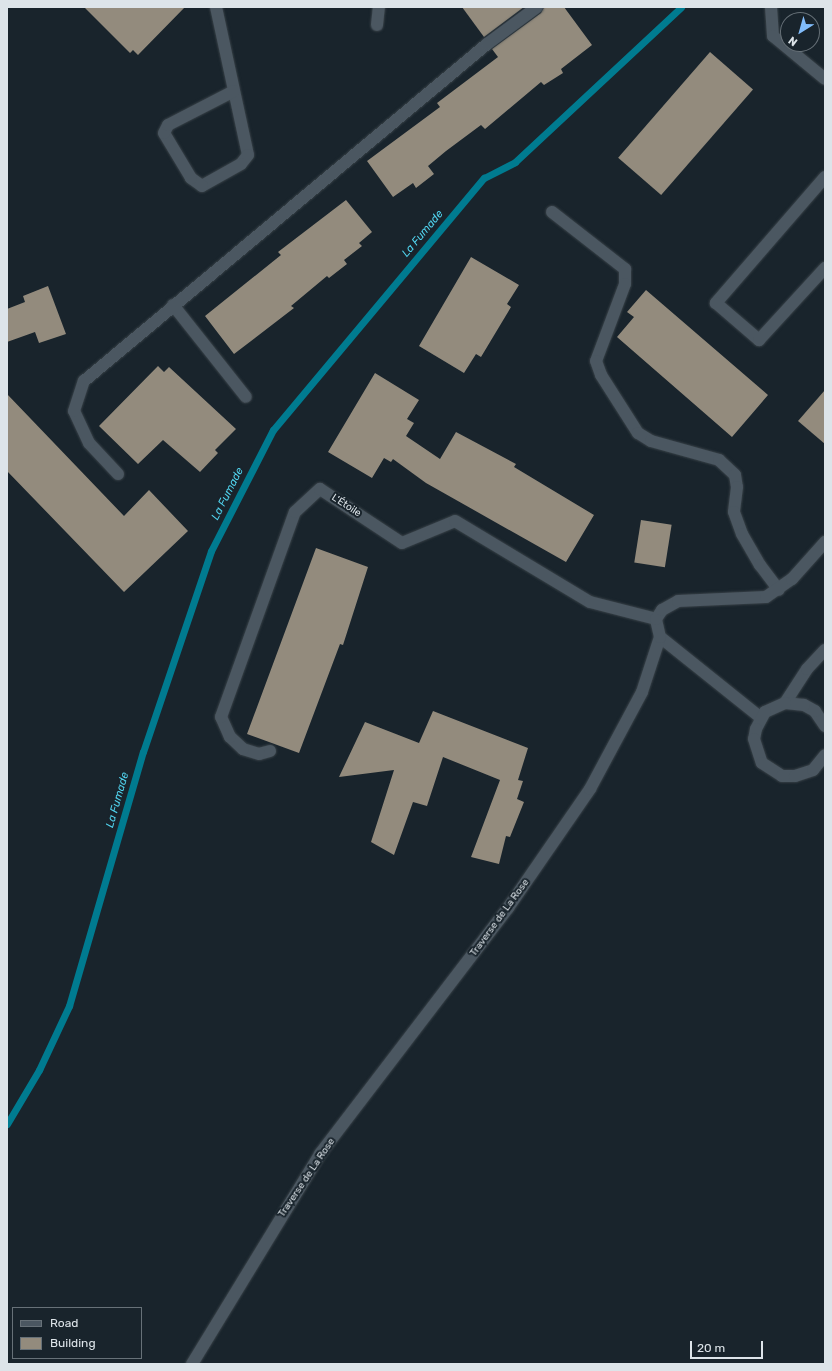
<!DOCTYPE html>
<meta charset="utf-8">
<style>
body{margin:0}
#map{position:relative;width:832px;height:1371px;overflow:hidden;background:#19242c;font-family:Rubik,sans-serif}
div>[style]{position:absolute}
.stream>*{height:7px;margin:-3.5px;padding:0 3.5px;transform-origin:3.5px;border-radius:3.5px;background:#007b90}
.building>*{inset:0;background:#938b7d;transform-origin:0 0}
.roads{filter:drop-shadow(0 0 1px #384147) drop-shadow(0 0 1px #384147)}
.minor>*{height:12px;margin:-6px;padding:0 6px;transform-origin:6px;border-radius:6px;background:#4b5761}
span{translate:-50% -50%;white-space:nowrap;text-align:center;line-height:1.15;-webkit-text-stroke:4px #19242c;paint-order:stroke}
.street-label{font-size:10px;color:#dde4e9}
.water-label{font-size:11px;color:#51d4ef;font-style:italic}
.frame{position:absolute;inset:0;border:8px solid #dde4e9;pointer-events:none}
.legend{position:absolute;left:12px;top:1307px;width:130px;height:52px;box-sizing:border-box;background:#19242c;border:1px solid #677178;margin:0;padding:5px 7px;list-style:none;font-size:12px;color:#dde4e9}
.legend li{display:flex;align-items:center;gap:8px;height:20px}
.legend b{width:20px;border:1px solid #677178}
.north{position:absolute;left:780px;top:12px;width:40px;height:40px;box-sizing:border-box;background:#19242c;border:1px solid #677178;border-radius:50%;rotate:217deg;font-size:11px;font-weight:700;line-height:16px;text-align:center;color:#dde4e9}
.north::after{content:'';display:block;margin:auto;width:14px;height:18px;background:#81bcfa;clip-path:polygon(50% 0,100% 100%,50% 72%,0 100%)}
.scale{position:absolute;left:690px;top:1341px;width:73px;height:18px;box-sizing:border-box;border:2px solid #dde4e9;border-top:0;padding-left:5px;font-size:12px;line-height:14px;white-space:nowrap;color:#dde4e9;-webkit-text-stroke:3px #19242c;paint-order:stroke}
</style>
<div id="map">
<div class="stream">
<i style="left:7px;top:1124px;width:63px;rotate:-59.3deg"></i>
<i style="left:39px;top:1070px;width:71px;rotate:-64.9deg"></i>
<i style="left:69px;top:1006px;width:265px;rotate:-73.8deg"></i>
<i style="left:143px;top:752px;width:212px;rotate:-71.3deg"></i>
<i style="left:211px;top:551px;width:136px;rotate:-62.9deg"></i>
<i style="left:273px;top:430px;width:329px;rotate:-50.1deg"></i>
<i style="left:484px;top:178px;width:35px;rotate:-27deg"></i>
<i style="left:515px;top:162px;width:227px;rotate:-43deg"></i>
</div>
<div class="building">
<i style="clip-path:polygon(84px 7px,185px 7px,138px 55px,133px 50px,130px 53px)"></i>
<i style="clip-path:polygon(462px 7px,524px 7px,484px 37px)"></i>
<i style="clip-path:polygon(544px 7px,564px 7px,592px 45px,561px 69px,563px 73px,544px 85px,541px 82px,485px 129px,481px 125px,446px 151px,428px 166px,434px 174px,416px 188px,413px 183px,393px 197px,367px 161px,440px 107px,437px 103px,498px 57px,492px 49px,541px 13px)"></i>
<i style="left:710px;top:52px;width:57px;height:140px;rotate:41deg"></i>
<i style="clip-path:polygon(346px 200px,372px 232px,359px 243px,362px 246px,344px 260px,347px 264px,329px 278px,327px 276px,291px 306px,294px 308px,234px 354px,205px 316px,281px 255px,278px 252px)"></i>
<i style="clip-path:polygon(471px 257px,519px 285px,507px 304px,511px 307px,481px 357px,476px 354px,464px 373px,419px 346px)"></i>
<i style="clip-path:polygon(48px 286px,66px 334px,39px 343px,35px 332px,7px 342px,7px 309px,25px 302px,23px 296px)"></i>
<i style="clip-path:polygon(646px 290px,768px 395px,732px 437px,617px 337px,634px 317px,627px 312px)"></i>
<i style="clip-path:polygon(158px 366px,164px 372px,169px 367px,236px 429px,215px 450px,218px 453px,200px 472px,163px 440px,138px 464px,99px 426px)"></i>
<i style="clip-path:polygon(375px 373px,419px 400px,407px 419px,414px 423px,406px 436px,440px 459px,456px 432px,516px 464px,514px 467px,594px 515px,566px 562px,426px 483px,393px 459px,391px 462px,384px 458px,372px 478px,328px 452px)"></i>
<i style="clip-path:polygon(825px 390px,825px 444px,798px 421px)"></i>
<i style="clip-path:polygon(7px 394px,124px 516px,149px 490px,188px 531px,124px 592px,7px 471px)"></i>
<i style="left:641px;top:520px;width:31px;height:43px;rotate:9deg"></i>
<i style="clip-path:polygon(316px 548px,368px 567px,343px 645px,340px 644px,299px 753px,247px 734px)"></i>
<i style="clip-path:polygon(433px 711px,528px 748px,518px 780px,523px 781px,517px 799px,524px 802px,510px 837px,506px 836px,499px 864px,471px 857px,500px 780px,443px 757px,427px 806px,413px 802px,394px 855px,371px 842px,394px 770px,339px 777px,365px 722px,419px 743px)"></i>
</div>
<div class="roads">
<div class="minor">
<i style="left:216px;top:7px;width:151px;rotate:77.8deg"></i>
<i style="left:248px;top:155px;width:11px;rotate:128deg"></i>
<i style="left:241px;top:164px;width:45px;rotate:150.6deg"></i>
<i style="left:202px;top:186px;width:14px;rotate:-144deg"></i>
<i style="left:191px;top:178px;width:52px;rotate:-121deg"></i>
<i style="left:164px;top:133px;width:9px;rotate:-63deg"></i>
<i style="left:168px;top:125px;width:74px;rotate:-27.3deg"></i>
<i style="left:771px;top:7px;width:29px;rotate:86deg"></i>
<i style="left:773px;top:36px;width:67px;rotate:39.6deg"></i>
<i style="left:377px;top:25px;width:18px;rotate:-84deg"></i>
<i style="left:825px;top:177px;width:167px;rotate:130.9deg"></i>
<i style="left:716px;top:303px;width:57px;rotate:40.7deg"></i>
<i style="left:759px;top:340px;width:98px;rotate:-47.5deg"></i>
<i style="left:552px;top:212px;width:93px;rotate:38deg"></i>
<i style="left:625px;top:269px;width:15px;rotate:90deg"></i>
<i style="left:625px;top:284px;width:82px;rotate:110.6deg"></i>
<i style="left:596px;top:361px;width:15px;rotate:70deg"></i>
<i style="left:601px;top:375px;width:69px;rotate:57.5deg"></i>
<i style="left:638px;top:433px;width:15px;rotate:32deg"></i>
<i style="left:651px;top:441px;width:71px;rotate:15.6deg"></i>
<i style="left:719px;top:460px;width:22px;rotate:43deg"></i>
<i style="left:735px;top:475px;width:12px;rotate:81deg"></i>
<i style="left:737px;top:487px;width:25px;rotate:97deg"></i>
<i style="left:734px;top:512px;width:23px;rotate:70deg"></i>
<i style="left:742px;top:534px;width:36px;rotate:60deg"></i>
<i style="left:760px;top:565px;width:31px;rotate:53deg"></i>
<i style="left:173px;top:305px;width:117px;rotate:51.6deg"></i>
<i style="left:118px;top:474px;width:42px;rotate:-133.1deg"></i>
<i style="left:89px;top:443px;width:35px;rotate:-115deg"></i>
<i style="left:74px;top:411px;width:32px;rotate:-72deg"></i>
<i style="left:84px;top:381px;width:525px;rotate:-39.9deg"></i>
<i style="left:487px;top:44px;width:62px;rotate:-36.5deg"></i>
<i style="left:660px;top:637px;width:129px;rotate:38.7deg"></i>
<i style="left:785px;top:703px;width:40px;rotate:-57.1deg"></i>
<i style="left:807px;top:669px;width:26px;rotate:-47deg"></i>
<i style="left:825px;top:726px;width:18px;rotate:-124deg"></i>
<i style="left:815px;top:711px;width:13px;rotate:-151deg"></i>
<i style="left:804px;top:705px;width:19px;rotate:-174deg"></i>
<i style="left:785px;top:703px;width:22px;rotate:156deg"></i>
<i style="left:765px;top:712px;width:19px;rotate:118deg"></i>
<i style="left:756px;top:729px;width:10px;rotate:101deg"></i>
<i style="left:754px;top:739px;width:25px;rotate:72deg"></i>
<i style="left:762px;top:763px;width:24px;rotate:33deg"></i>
<i style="left:782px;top:776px;width:13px"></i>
<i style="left:795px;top:776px;width:19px;rotate:-18deg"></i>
<i style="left:813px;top:770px;width:19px;rotate:-51deg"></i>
<i style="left:270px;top:751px;width:11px;rotate:165deg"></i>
<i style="left:259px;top:754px;width:17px;rotate:-163deg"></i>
<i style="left:243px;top:749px;width:18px;rotate:-137deg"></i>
<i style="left:230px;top:737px;width:22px;rotate:-114deg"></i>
<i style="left:221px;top:717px;width:218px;rotate:-70.2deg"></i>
<i style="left:295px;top:512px;width:34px;rotate:-43deg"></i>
<i style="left:320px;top:489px;width:98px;rotate:33.4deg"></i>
<i style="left:402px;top:543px;width:57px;rotate:-22.5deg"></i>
<i style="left:455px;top:521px;width:157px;rotate:31deg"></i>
<i style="left:590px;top:602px;width:68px;rotate:14.4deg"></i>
<i style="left:192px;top:1364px;width:246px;rotate:-58.6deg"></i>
<i style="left:320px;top:1154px;width:310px;rotate:-52.6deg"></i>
<i style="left:508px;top:908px;width:145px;rotate:-55.4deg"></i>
<i style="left:590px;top:789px;width:110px;rotate:-61.8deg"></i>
<i style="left:642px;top:692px;width:58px;rotate:-71.9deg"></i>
<i style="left:660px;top:637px;width:18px;rotate:-103deg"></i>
<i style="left:656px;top:619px;width:11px;rotate:-56deg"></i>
<i style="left:662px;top:610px;width:18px;rotate:-29deg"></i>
<i style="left:678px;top:601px;width:88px;rotate:-2.6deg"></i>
<i style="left:766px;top:597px;width:32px;rotate:-35deg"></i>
<i style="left:792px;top:579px;width:50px;rotate:-48.3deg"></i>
</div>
</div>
<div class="street-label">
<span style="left:346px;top:506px;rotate:33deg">L'Étoile</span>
<span style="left:500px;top:918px;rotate:-54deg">Traverse de La Rose</span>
<span style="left:307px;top:1178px;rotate:-56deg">Traverse de La Rose</span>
</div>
<div class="water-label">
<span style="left:423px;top:234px;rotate:-50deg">La Fumade</span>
<span style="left:228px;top:494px;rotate:-63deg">La Fumade</span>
<span style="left:118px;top:800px;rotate:-74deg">La Fumade</span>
</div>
<div class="frame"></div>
<ul class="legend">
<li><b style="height:5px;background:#4b5761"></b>Road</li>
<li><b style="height:11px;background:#938b7d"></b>Building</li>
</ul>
<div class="north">N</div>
<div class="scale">20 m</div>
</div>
